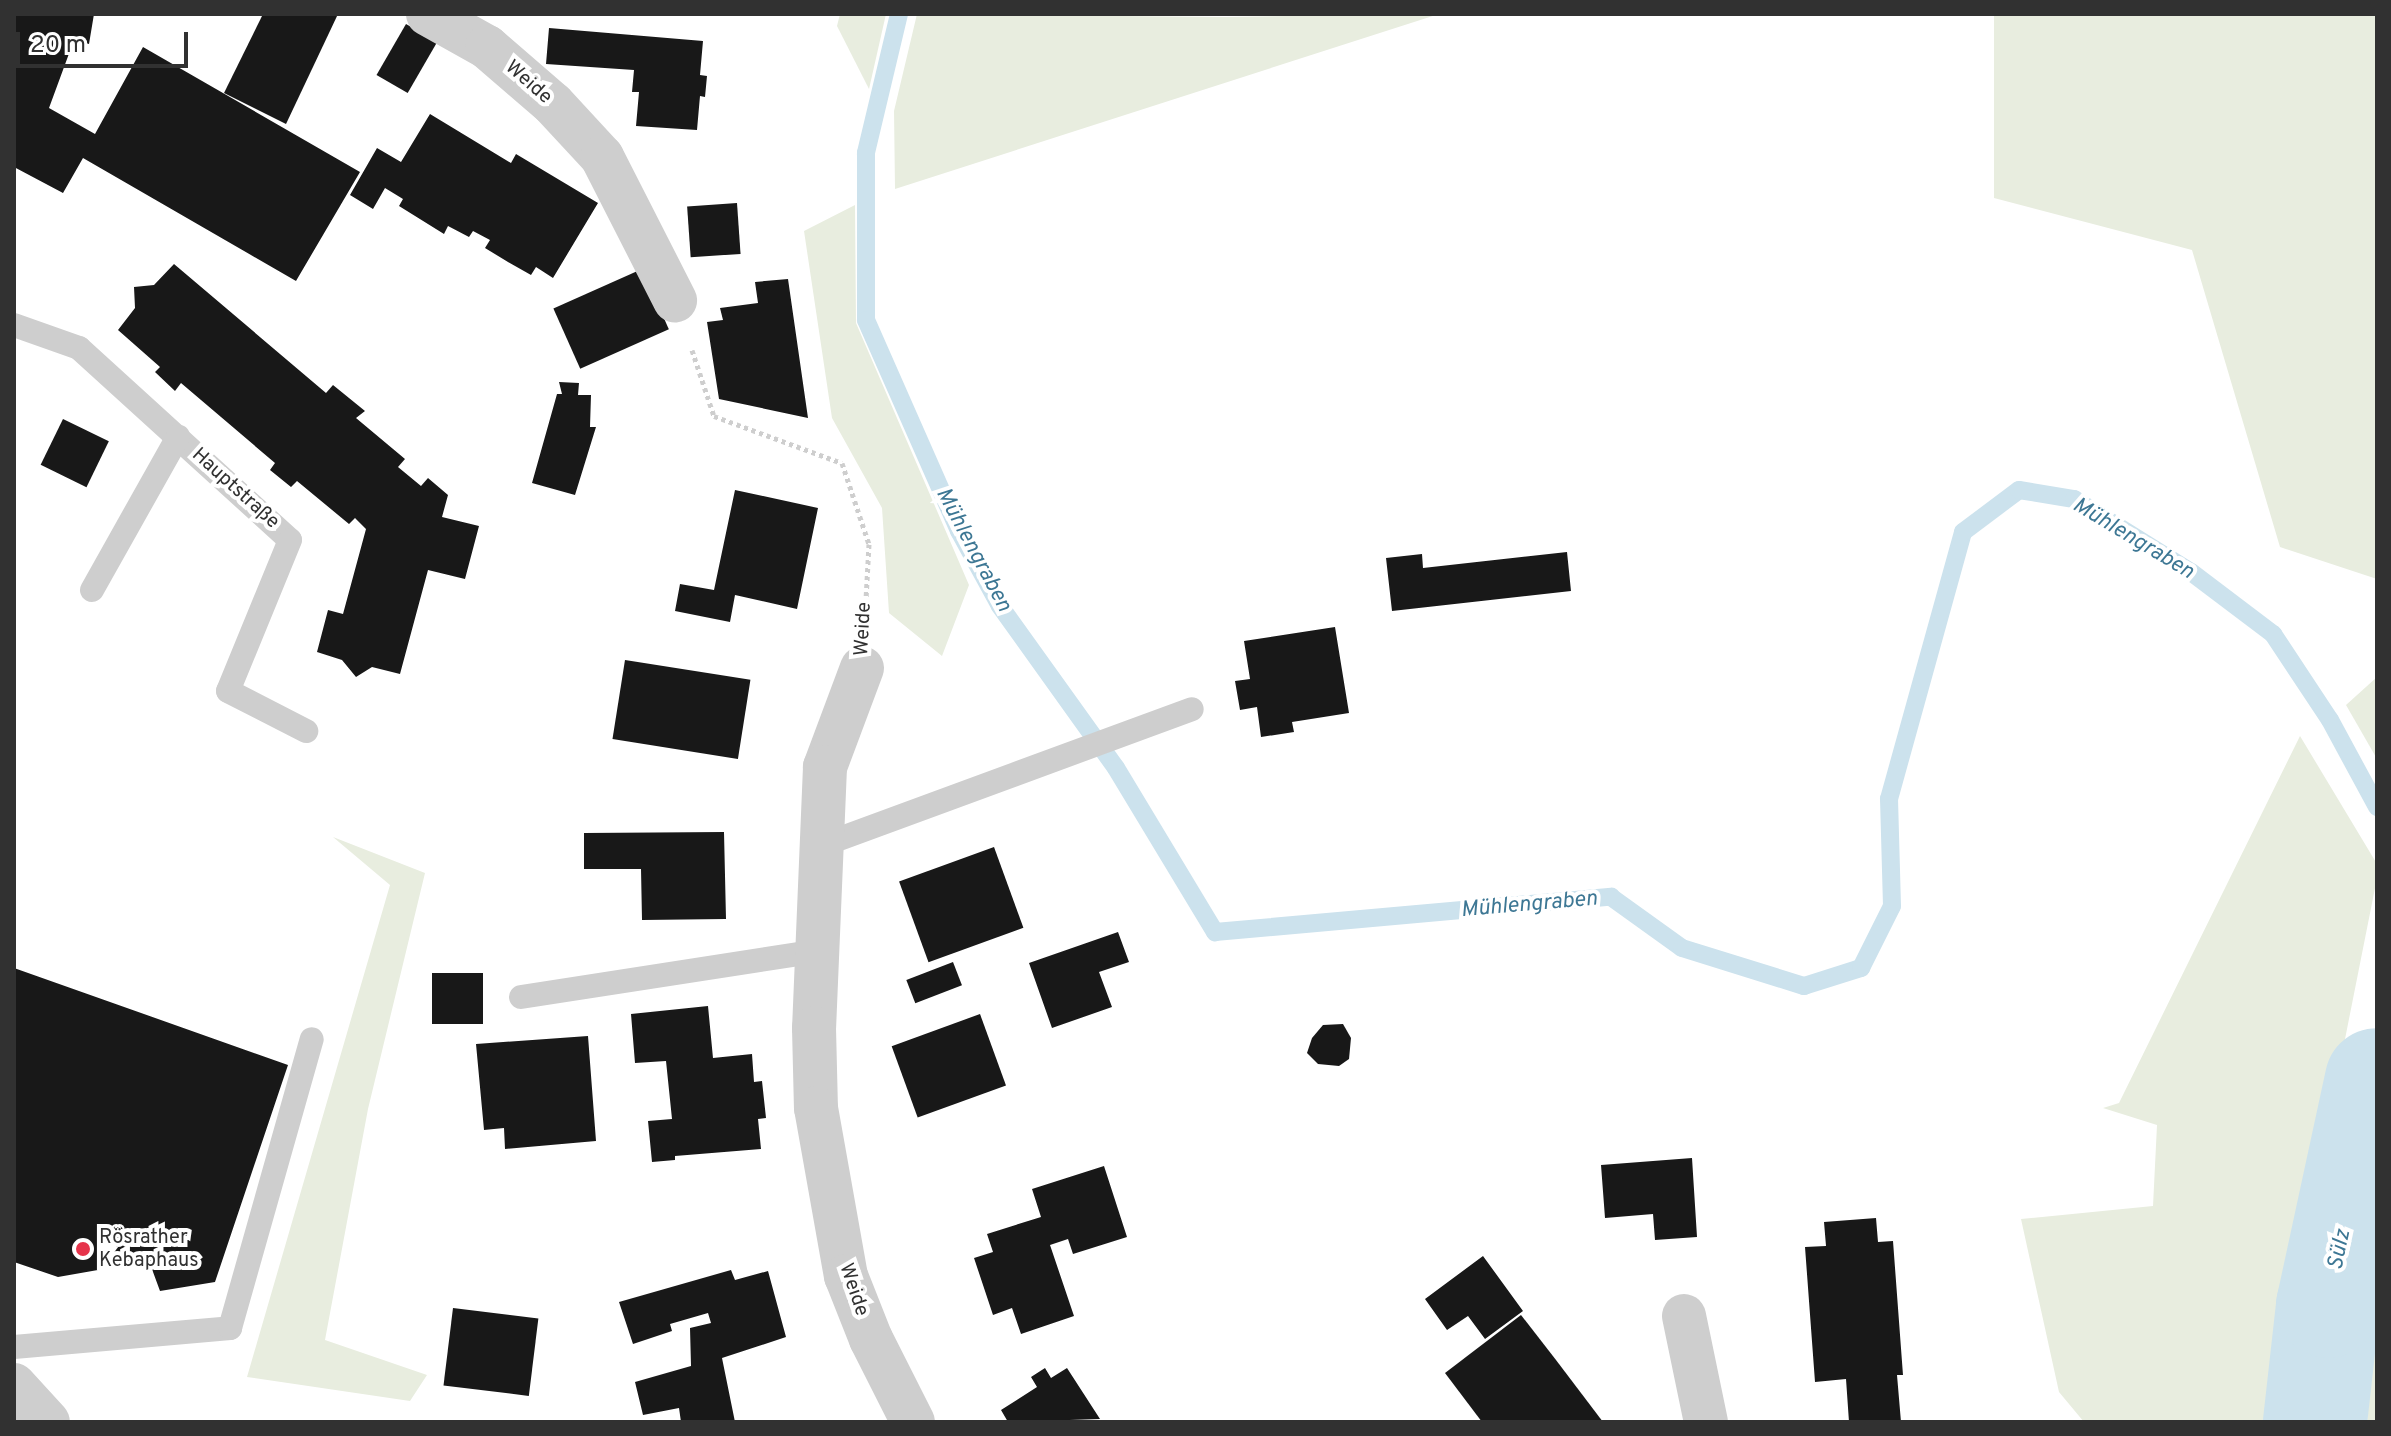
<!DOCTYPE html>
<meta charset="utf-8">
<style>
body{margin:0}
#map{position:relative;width:2391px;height:1436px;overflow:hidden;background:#fff;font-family:Overpass,sans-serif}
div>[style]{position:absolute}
.green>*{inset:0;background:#e8eddf}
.stream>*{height:18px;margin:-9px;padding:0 9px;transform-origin:9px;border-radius:9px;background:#cce2ed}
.river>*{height:104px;margin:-52px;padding:0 52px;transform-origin:52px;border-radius:52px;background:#cce2ed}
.building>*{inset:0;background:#181818;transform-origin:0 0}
.path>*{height:5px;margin-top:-2.5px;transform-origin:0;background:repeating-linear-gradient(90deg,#cecece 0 4px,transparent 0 8px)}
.lane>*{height:24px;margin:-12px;padding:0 12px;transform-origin:12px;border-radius:12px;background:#cecece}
.street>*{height:44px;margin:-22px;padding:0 22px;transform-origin:22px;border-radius:22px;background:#cecece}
.dots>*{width:22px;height:22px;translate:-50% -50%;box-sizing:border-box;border:4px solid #fff;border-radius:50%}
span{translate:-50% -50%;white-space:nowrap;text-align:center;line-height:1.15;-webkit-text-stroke:8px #fff;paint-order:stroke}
.street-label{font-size:20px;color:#313131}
.poi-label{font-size:20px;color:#313131}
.left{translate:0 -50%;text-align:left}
.water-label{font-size:22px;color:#3d7794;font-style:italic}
.frame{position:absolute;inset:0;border:16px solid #313131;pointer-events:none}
.scale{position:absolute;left:16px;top:32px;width:172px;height:36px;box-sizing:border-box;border:4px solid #313131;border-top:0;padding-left:10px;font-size:24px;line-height:28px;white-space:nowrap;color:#313131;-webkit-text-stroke:6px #fff;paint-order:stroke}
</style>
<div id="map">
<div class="green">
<i style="clip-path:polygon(840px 14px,886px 14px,869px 89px,837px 26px)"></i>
<i style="clip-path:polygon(917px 14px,1225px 17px,1439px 14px,895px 189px,894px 111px)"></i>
<i style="clip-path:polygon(1994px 14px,2377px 14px,2377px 579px,2280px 547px,2192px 250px,1994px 198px)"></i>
<i style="clip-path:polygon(855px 205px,856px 323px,969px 585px,942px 656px,889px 613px,882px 508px,832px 418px,804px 231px)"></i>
<i style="clip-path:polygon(2377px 677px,2377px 759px,2346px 705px)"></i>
<i style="clip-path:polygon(2300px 736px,2377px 864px,2377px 878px,2290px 1316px,2280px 1422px,2084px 1422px,2059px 1392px,2021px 1219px,2153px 1206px,2157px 1125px,2103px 1108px,2119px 1103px)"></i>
<i style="clip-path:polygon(333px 837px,425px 873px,368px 1109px,325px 1340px,427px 1375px,410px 1401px,247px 1377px,390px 885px)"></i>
<i style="clip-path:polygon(2377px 1303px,2377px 1422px,2367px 1422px,2376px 1310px)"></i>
</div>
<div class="stream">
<i style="left:899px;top:14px;width:143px;rotate:103.4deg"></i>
<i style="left:866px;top:153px;width:167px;rotate:90deg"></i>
<i style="left:866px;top:320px;width:231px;rotate:66.2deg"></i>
<i style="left:959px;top:531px;width:85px;rotate:61.3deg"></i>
<i style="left:1000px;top:606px;width:199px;rotate:54.4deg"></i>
<i style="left:1116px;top:768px;width:192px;rotate:58.9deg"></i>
<i style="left:1215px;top:932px;width:398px;rotate:-5.1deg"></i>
<i style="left:1611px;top:897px;width:87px;rotate:35.7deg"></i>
<i style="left:1682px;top:948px;width:128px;rotate:17.3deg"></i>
<i style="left:1804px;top:986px;width:60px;rotate:-17.5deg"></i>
<i style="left:1861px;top:968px;width:69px;rotate:-63.4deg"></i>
<i style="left:1892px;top:906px;width:107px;rotate:-91.6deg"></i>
<i style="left:1889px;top:799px;width:277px;rotate:-74.5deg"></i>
<i style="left:1963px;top:532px;width:70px;rotate:-36.9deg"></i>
<i style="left:2019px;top:490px;width:56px;rotate:9.3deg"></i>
<i style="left:2074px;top:499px;width:138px;rotate:32deg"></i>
<i style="left:2191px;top:572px;width:103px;rotate:37.1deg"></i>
<i style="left:2273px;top:634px;width:103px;rotate:56.5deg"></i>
<i style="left:2330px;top:720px;width:99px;rotate:61.6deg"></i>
</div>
<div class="river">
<i style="left:2315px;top:1422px;width:117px;rotate:-83.6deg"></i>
<i style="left:2328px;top:1306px;width:231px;rotate:-77.8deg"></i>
</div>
<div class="building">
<i style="clip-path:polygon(14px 14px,94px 14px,89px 44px,74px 40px,49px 108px,95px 134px,143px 47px,360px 172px,296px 281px,83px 158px,63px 193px,14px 167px)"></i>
<i style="clip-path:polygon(263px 14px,338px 14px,286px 124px,224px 93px)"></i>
<i style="left:406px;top:24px;width:36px;height:59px;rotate:30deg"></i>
<i style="clip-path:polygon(549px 28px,703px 41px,700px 75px,707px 76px,705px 97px,700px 96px,697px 130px,636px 126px,639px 92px,632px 92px,634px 70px,546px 64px)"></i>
<i style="clip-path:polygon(430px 114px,511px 163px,516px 154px,598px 203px,553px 278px,536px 267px,531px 275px,508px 262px,485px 248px,490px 240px,473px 231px,469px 237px,448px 226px,444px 234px,399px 206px,403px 199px,385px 188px,373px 209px,350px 195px,377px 148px,401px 162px)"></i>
<i style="left:737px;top:203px;width:51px;height:50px;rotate:86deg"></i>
<i style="clip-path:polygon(174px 264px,326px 393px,333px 385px,365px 411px,356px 418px,405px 459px,398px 467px,421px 486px,428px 478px,448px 495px,442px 517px,479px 526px,465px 579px,428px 570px,400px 674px,372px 667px,356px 677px,342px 660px,317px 652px,328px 610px,343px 614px,366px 529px,355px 518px,349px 524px,297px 481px,291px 487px,270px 470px,275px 463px,181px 383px,175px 391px,155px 372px,160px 367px,118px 330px,135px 308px,134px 287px,154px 285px)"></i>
<i style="left:642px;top:269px;width:66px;height:97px;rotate:66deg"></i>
<i style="clip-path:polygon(788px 279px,808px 418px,719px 399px,707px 322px,723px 320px,720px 308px,758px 303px,755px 282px)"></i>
<i style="clip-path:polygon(559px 382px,579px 383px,578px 395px,591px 395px,590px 427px,596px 427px,575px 495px,532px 483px,557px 394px,562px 394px)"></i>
<i style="left:63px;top:419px;width:51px;height:51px;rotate:26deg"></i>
<i style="clip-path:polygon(735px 490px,818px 508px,797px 609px,735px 595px,730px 622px,675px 611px,680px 584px,714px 590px)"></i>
<i style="clip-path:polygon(1567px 552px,1571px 591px,1392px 611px,1386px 558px,1422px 554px,1423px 568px)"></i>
<i style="clip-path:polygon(1335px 627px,1349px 713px,1292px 722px,1294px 732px,1261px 737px,1257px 707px,1240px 710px,1235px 681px,1250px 679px,1244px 641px)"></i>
<i style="left:625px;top:660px;width:127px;height:80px;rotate:9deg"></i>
<i style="clip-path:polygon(724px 832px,726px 919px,642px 920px,641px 869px,584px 869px,584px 833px)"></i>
<i style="left:994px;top:847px;width:86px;height:101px;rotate:70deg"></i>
<i style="clip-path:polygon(1118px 932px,1129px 962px,1099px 972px,1112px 1007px,1052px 1028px,1029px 963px)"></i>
<i style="left:953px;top:962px;width:25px;height:50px;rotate:69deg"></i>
<i style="clip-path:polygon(14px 968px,288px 1065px,215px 1282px,160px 1291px,149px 1261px,58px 1277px,14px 1262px)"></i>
<i style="left:432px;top:973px;width:51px;height:51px"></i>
<i style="clip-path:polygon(708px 1006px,713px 1058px,752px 1054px,754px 1082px,762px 1081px,766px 1118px,758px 1119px,761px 1149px,675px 1156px,675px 1160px,652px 1162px,648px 1121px,672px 1119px,666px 1061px,635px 1063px,631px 1014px)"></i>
<i style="left:980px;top:1014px;width:76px;height:94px;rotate:70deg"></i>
<i style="clip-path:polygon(1343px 1024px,1351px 1038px,1349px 1059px,1339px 1066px,1318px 1064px,1307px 1053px,1312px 1038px,1323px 1025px)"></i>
<i style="clip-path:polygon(588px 1036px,596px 1141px,505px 1149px,504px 1128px,484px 1130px,476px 1044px)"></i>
<i style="clip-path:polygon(1692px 1158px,1697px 1237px,1655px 1240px,1653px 1214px,1605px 1218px,1601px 1165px)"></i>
<i style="clip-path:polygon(1104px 1166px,1127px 1237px,1073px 1254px,1068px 1239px,1050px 1245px,1074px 1316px,1021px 1334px,1012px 1308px,993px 1315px,974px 1258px,993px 1252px,987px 1234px,1041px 1217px,1032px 1189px)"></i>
<i style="clip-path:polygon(1876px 1218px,1878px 1242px,1893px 1241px,1903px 1375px,1897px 1375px,1901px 1422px,1849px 1422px,1846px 1379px,1815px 1382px,1805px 1247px,1826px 1246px,1824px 1222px)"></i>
<i style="clip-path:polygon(1483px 1256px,1523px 1311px,1485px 1339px,1468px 1316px,1447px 1330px,1425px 1299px)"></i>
<i style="clip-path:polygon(731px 1270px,735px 1280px,768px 1271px,786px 1337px,722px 1358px,735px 1422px,681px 1422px,679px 1408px,643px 1415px,635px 1382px,691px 1366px,690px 1328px,711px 1323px,708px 1313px,670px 1324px,672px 1331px,633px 1344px,619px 1302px)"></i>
<i style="left:453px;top:1308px;width:86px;height:78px;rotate:7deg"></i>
<i style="clip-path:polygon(1521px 1315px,1556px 1360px,1603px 1422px,1482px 1422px,1445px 1373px)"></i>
<i style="clip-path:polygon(1045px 1368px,1051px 1378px,1067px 1368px,1100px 1419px,1008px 1422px,1001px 1410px,1037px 1387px,1031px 1377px)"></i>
</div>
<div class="path">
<i style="left:692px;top:350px;width:70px;rotate:71.6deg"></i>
<i style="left:714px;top:416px;width:136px;rotate:20.2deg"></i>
<i style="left:842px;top:463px;width:85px;rotate:71.6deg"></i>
<i style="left:869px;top:544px;width:74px;rotate:93.1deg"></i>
</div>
<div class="lane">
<i style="left:14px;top:325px;width:69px;rotate:19.5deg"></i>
<i style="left:79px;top:348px;width:285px;rotate:42.3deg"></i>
<i style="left:290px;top:540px;width:163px;rotate:112.3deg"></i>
<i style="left:228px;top:691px;width:88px;rotate:27.1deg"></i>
<i style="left:92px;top:590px;width:176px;rotate:-60.7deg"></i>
<i style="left:820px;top:846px;width:396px;rotate:-20.2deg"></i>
<i style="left:521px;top:997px;width:300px;rotate:-8.8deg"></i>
<i style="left:14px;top:1347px;width:217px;rotate:-5deg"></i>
<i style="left:230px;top:1328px;width:300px;rotate:-74.2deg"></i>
</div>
<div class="street">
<i style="left:428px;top:14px;width:68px;rotate:29.2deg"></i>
<i style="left:487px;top:47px;width:87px;rotate:40.8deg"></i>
<i style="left:553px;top:104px;width:72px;rotate:47.2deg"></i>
<i style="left:602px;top:157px;width:161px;rotate:63deg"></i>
<i style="left:862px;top:668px;width:106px;rotate:110.5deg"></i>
<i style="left:825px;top:767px;width:261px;rotate:92.4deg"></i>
<i style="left:814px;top:1028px;width:80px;rotate:88.6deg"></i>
<i style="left:816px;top:1108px;width:171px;rotate:79.9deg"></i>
<i style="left:846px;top:1276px;width:68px;rotate:68.4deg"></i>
<i style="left:871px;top:1339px;width:93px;rotate:63.2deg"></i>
<i style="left:1684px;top:1316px;width:108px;rotate:78.3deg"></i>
<i style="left:14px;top:1385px;width:50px;rotate:47.4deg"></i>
</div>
<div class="dots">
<i style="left:83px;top:1249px;background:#e6344b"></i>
</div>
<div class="street-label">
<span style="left:528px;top:83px;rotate:41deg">Weide</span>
<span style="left:235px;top:489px;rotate:42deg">Hauptstraße</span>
<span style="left:864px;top:629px;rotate:-87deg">Weide</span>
<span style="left:853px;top:1290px;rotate:71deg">Weide</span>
</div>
<div class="poi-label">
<span class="left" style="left:99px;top:1250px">Rösrather<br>Kebaphaus</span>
</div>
<div class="water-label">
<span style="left:2133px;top:539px;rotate:31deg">Mühlengraben</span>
<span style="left:973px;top:550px;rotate:62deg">Mühlengraben</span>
<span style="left:1529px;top:905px;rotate:-5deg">Mühlengraben</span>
<span style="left:2340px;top:1250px;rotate:-78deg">Sülz</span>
</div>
<div class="frame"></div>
<div class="scale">20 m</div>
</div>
